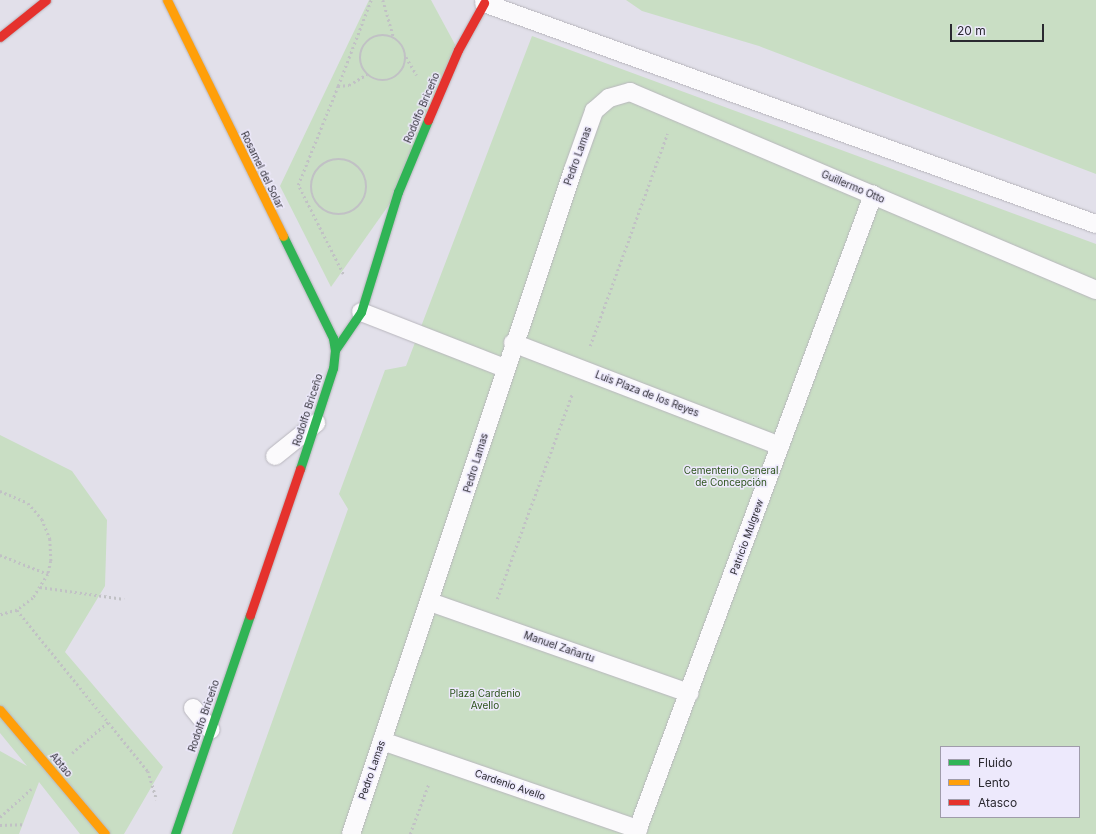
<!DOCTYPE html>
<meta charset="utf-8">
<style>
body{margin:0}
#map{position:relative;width:1096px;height:834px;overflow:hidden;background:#e2e0ea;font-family:Inter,sans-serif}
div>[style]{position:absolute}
.green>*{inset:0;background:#c9dec4}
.path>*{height:2.5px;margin-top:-1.25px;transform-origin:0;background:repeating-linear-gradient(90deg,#c1c1c5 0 2px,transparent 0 5px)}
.path>.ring{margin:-1.25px;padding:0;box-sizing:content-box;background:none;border:2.5px solid #c1c1c5;border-radius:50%}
.roads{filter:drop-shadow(0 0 1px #b8b6bd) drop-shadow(0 0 1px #b8b6bd)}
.lane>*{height:18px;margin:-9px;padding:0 9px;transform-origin:9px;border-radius:9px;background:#fbfafc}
.fast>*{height:9px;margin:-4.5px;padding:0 4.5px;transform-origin:4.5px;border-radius:4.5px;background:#30b455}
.slow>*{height:9px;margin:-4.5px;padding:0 4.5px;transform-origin:4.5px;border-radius:4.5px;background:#ff9f0a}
.jam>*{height:9px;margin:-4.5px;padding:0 4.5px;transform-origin:4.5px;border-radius:4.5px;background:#e5322d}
span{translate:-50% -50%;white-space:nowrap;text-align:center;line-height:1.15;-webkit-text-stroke:3px #ede9fc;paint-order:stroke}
.street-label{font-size:10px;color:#2a2930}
.park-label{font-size:10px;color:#2c531c}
.legend{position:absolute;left:940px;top:746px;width:140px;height:72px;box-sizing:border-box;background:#ede9fc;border:1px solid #9f9caa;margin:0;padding:5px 7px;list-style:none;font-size:12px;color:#2a2930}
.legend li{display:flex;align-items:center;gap:8px;height:20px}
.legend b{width:20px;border:1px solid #9f9caa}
.scale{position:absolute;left:950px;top:24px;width:94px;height:18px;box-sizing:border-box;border:2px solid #2a2930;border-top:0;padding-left:5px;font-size:12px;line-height:14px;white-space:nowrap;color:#2a2930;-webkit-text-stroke:3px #ede9fc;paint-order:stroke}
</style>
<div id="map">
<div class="green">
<i style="clip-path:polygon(369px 0,431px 0,458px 50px,398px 192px,331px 287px,280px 186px)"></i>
<i style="clip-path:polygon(626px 0,1096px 0,1096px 174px,759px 46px,642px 11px)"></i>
<i style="clip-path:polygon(evenodd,532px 36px,1096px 244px,1096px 834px,232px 834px,348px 509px,339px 494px,385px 370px,406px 366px,532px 36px,941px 747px,1079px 747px,1079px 817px,941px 817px,941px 747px)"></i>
<i style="clip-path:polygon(0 435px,72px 471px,107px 520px,105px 586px,65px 652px,163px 767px,124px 834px,80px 834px,39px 782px,19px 834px,0 834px,0 751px,27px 766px,0 733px)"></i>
</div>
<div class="path">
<i style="left:383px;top:0;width:40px;rotate:74deg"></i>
<i class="ring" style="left:360px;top:35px;width:43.5px;height:43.5px"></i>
<i style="left:406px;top:57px;width:21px;rotate:59deg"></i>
<i style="left:338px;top:86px;width:92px;rotate:-69deg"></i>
<i class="ring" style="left:311px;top:159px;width:53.5px;height:53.5px"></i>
<i style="left:343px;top:274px;width:100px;rotate:-116.8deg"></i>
<i style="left:298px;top:185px;width:107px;rotate:-68deg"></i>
<i style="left:338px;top:86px;width:11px;rotate:-5deg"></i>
<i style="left:349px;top:85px;width:21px;rotate:-31deg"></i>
<i style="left:590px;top:346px;width:226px;rotate:-70deg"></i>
<i style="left:0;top:491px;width:30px;rotate:23deg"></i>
<i style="left:28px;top:503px;width:21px;rotate:49deg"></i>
<i style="left:42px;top:519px;width:22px;rotate:68deg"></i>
<i style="left:50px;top:539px;width:22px;rotate:87deg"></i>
<i style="left:51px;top:561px;width:13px;rotate:103deg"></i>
<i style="left:48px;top:574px;width:28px;rotate:122deg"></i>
<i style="left:33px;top:598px;width:20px;rotate:143deg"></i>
<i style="left:17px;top:610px;width:18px;rotate:164deg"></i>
<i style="left:0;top:555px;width:52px;rotate:21.6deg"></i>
<i style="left:40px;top:587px;width:85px;rotate:8.1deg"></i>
<i style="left:497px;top:599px;width:218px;rotate:-69.9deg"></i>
<i style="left:17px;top:610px;width:208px;rotate:50.9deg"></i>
<i style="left:148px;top:771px;width:30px;rotate:73deg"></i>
<i style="left:72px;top:753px;width:48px;rotate:-40.7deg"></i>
<i style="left:0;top:817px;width:42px;rotate:-42.1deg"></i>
<i style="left:0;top:825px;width:23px;rotate:-2deg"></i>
<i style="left:410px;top:834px;width:54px;rotate:-69.6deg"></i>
</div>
<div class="roads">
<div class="lane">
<i style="left:484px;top:3px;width:651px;rotate:19.86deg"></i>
<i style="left:361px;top:312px;width:155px;rotate:21.3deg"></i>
<i style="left:513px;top:343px;width:286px;rotate:21.1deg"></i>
<i style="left:275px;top:456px;width:53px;rotate:-38.8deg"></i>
<i style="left:430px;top:602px;width:275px;rotate:19.4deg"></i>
<i style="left:193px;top:708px;width:28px;rotate:51deg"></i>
<i style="left:382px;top:741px;width:271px;rotate:19deg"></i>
<i style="left:351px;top:834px;width:700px;rotate:-71.51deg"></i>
<i style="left:573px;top:170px;width:63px;rotate:-70.4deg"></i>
<i style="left:594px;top:111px;width:20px;rotate:-41deg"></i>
<i style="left:609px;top:98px;width:22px;rotate:-16deg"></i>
<i style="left:630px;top:92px;width:506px;rotate:23.02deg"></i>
<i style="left:636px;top:834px;width:682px;rotate:-69.65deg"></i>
</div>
<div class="fast">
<i style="left:283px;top:236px;width:114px;rotate:63.9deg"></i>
<i style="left:333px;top:338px;width:12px;rotate:81deg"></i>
<i style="left:335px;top:350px;width:18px;rotate:96deg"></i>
<i style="left:333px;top:368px;width:106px;rotate:108.1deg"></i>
<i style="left:335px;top:350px;width:46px;rotate:-55.6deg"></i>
<i style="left:361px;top:312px;width:126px;rotate:-72.9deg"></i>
<i style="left:398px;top:192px;width:78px;rotate:-67.4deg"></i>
<i style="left:175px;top:834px;width:231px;rotate:-71.1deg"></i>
</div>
<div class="slow">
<i style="left:167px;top:0;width:263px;rotate:63.8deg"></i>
<i style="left:0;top:710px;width:162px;rotate:49.7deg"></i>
</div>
<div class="jam">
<i style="left:0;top:37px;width:59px;rotate:-38.8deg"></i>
<i style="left:428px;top:120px;width:76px;rotate:-66.8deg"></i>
<i style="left:458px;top:50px;width:54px;rotate:-61deg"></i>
<i style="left:250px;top:615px;width:154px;rotate:-71.1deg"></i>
</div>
</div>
<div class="street-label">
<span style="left:422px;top:108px;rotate:-67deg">Rodolfo Briceño</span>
<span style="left:578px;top:156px;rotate:-70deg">Pedro Lamas</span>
<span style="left:262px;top:170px;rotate:64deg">Rosamel del Solar</span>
<span style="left:853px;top:187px;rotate:23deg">Guillermo Otto</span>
<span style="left:647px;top:394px;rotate:21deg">Luis Plaza de los Reyes</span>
<span style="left:308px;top:410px;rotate:-72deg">Rodolfo Briceño</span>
<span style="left:476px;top:463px;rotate:-73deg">Pedro Lamas</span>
<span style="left:747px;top:537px;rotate:-70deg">Patricio Mulgrew</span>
<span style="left:559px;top:647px;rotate:19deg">Manuel Zañartu</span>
<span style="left:204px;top:716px;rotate:-71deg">Rodolfo Briceño</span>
<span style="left:61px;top:765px;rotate:50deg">Abtao</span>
<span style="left:372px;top:770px;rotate:-71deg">Pedro Lamas</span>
<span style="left:510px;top:785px;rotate:19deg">Cardenio Avello</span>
</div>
<div class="park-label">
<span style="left:731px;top:476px">Cementerio General<br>de Concepción</span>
<span style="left:485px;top:699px">Plaza Cardenio<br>Avello</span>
</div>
<ul class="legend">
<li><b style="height:5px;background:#30b455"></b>Fluido</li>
<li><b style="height:5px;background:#ff9f0a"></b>Lento</li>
<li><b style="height:5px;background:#e5322d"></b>Atasco</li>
</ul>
<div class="scale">20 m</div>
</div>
